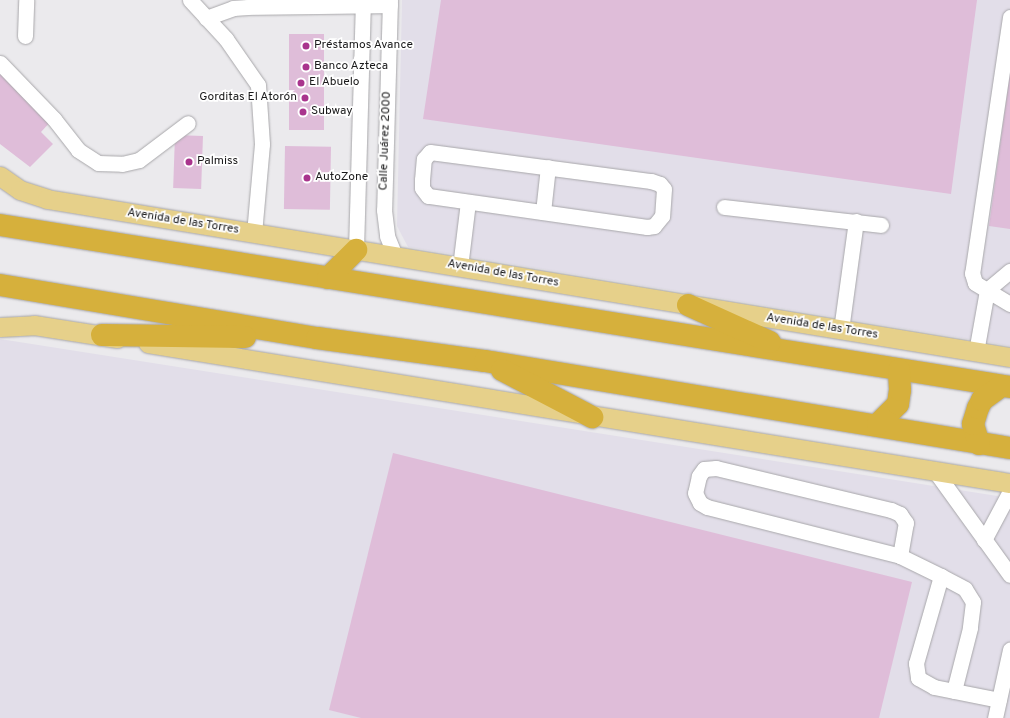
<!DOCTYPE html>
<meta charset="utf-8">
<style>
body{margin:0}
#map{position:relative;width:1010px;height:718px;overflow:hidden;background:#ebeaed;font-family:Overpass,sans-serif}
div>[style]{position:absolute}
.built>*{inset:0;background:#e2dee9}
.building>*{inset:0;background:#dfbdd9;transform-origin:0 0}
.roads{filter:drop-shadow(0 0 1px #a8a7aa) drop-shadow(0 0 1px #a8a7aa)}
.minor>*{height:15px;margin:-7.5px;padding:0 7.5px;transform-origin:7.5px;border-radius:7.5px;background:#fff}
.major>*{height:19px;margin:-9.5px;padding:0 9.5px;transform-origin:9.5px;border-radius:9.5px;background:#e6d08a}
.highway>*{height:22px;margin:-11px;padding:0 11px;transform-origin:11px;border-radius:11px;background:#d6b03c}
.dots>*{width:11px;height:11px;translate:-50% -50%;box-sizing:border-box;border:2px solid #fff;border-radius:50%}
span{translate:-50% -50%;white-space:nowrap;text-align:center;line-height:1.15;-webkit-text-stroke:3.5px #fff;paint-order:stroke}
.poi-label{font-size:12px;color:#19191a}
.left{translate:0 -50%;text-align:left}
.right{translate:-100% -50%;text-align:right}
.street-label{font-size:12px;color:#19191a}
</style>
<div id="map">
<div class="built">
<i style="clip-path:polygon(402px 0,1010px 0,1010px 346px,408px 247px,397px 226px)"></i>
<i style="clip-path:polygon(0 339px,1010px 498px,1010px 718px,0 718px)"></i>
</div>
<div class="building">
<i style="clip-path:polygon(441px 0,977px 0,951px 194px,423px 119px)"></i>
<i style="left:289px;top:34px;width:35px;height:96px"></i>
<i style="clip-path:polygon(2px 73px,52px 120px,41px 132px,53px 144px,30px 167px,0 144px,0 75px)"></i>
<i style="clip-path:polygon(1010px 73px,1010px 229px,989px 226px)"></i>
<i style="left:175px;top:135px;width:28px;height:53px;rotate:2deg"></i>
<i style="left:285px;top:146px;width:46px;height:63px;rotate:1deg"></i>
<i style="clip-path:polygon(393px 453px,912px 582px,879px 718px,361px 718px,329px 710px)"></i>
</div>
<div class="roads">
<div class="minor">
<i style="left:190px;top:0;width:53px;rotate:47.3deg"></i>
<i style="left:226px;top:39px;width:56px;rotate:55.2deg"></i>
<i style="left:258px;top:85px;width:59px;rotate:86.1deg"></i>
<i style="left:262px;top:144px;width:89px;rotate:95.1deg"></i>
<i style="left:390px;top:0;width:210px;rotate:91.6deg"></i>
<i style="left:384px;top:210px;width:26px;rotate:83deg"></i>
<i style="left:387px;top:236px;width:22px;rotate:68deg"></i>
<i style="left:1010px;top:17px;width:259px;rotate:98.4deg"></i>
<i style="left:972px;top:273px;width:10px;rotate:73deg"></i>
<i style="left:975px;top:283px;width:41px;rotate:31deg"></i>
<i style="left:206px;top:18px;width:29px;rotate:-20deg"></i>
<i style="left:233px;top:8px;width:15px;rotate:-4deg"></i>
<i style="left:248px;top:7px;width:142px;rotate:-0.8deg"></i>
<i style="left:25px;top:36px;width:36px;rotate:-88deg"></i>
<i style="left:0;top:63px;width:78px;rotate:46deg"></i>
<i style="left:54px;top:119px;width:39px;rotate:52deg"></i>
<i style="left:78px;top:150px;width:24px;rotate:33deg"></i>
<i style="left:98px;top:163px;width:24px;rotate:2deg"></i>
<i style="left:122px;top:164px;width:17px;rotate:-13deg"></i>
<i style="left:139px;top:160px;width:61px;rotate:-37.1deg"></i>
<i style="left:430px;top:152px;width:223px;rotate:7.5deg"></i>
<i style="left:651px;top:181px;width:9px;rotate:18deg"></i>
<i style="left:660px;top:184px;width:6px;rotate:51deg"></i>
<i style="left:664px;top:189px;width:27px;rotate:94deg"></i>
<i style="left:662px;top:216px;width:13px;rotate:129deg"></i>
<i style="left:654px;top:226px;width:7px;rotate:172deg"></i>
<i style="left:647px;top:227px;width:221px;rotate:-171.9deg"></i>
<i style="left:428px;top:196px;width:10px;rotate:-127deg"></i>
<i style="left:422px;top:188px;width:8px;rotate:-90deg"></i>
<i style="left:422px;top:180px;width:21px;rotate:-85deg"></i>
<i style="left:424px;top:159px;width:9px;rotate:-49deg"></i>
<i style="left:724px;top:207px;width:158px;rotate:6.5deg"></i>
<i style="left:543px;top:212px;width:45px;rotate:-83.7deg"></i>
<i style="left:356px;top:250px;width:250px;rotate:-88.4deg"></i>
<i style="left:460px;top:267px;width:65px;rotate:-83deg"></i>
<i style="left:841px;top:330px;width:110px;rotate:-82.2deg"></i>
<i style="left:976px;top:352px;width:63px;rotate:-79.9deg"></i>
<i style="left:987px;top:290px;width:30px;rotate:-40deg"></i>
<i style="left:935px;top:471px;width:128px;rotate:54.2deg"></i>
<i style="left:984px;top:540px;width:55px;rotate:-62deg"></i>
<i style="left:900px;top:556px;width:34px;rotate:-80deg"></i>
<i style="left:906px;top:523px;width:11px;rotate:-124deg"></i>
<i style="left:900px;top:514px;width:10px;rotate:-156deg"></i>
<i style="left:891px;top:510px;width:180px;rotate:-166.5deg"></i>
<i style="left:716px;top:468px;width:12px;rotate:175deg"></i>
<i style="left:704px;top:469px;width:9px;rotate:126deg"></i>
<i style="left:699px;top:476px;width:17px;rotate:103deg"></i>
<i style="left:695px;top:493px;width:11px;rotate:63deg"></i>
<i style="left:700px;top:503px;width:8px;rotate:30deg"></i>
<i style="left:707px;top:507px;width:199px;rotate:14.2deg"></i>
<i style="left:900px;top:556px;width:46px;rotate:26deg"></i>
<i style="left:941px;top:576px;width:91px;rotate:106deg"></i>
<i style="left:916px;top:663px;width:15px;rotate:82deg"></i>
<i style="left:918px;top:678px;width:18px;rotate:29deg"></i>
<i style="left:934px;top:687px;width:66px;rotate:11.3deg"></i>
<i style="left:941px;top:576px;width:27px;rotate:28deg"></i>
<i style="left:965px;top:589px;width:15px;rotate:58deg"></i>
<i style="left:973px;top:602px;width:26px;rotate:97deg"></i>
<i style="left:970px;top:628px;width:65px;rotate:104.3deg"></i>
<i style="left:995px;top:718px;width:70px;rotate:-77.6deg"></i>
</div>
<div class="major">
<i style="left:0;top:176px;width:24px;rotate:35deg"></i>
<i style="left:20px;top:190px;width:28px;rotate:18deg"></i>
<i style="left:47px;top:199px;width:976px;rotate:9.32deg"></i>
<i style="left:0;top:327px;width:34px;rotate:-3deg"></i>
<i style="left:34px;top:325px;width:84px;rotate:8.9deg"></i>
<i style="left:148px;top:343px;width:873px;rotate:9.23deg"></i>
</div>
<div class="highway">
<i style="left:0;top:225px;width:1023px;rotate:9.11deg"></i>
<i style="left:328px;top:278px;width:40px;rotate:-45deg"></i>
<i style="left:0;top:285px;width:321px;rotate:9.5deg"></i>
<i style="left:317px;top:338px;width:170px;rotate:7.8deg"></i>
<i style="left:485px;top:361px;width:532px;rotate:9.41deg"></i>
<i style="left:688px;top:305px;width:90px;rotate:24.3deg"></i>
<i style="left:102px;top:335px;width:143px;rotate:0.8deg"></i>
<i style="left:502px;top:370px;width:102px;rotate:27.6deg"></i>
<i style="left:878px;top:424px;width:28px;rotate:-45deg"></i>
<i style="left:898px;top:404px;width:14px;rotate:-82deg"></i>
<i style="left:900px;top:390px;width:20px;rotate:-93deg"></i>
<i style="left:979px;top:444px;width:21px;rotate:-107deg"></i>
<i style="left:973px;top:424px;width:17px;rotate:-73deg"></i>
<i style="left:978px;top:408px;width:9px;rotate:-63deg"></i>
<i style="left:982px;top:400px;width:24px;rotate:-36deg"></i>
</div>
</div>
<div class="dots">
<i style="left:306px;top:46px;background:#a9348d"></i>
<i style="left:306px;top:67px;background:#a9348d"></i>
<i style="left:301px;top:83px;background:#a9348d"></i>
<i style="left:305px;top:98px;background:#a9348d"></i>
<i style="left:303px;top:112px;background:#a9348d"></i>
<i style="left:189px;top:162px;background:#a9348d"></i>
<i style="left:307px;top:178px;background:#a9348d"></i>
</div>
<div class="poi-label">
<span class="left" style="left:314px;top:46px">Préstamos Avance</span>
<span class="left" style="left:314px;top:67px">Banco Azteca</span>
<span class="left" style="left:309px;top:83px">El Abuelo</span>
<span class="right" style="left:297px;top:98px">Gorditas El Atorón</span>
<span class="left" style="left:311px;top:112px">Subway</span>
<span class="left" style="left:197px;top:162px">Palmiss</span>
<span class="left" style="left:315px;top:178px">AutoZone</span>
</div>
<div class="street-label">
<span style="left:386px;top:141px;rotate:-88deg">Calle Juárez 2000</span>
<span style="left:183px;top:222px;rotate:9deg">Avenida de las Torres</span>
<span style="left:503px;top:274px;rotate:10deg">Avenida de las Torres</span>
<span style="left:822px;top:327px;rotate:9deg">Avenida de las Torres</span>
</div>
</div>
